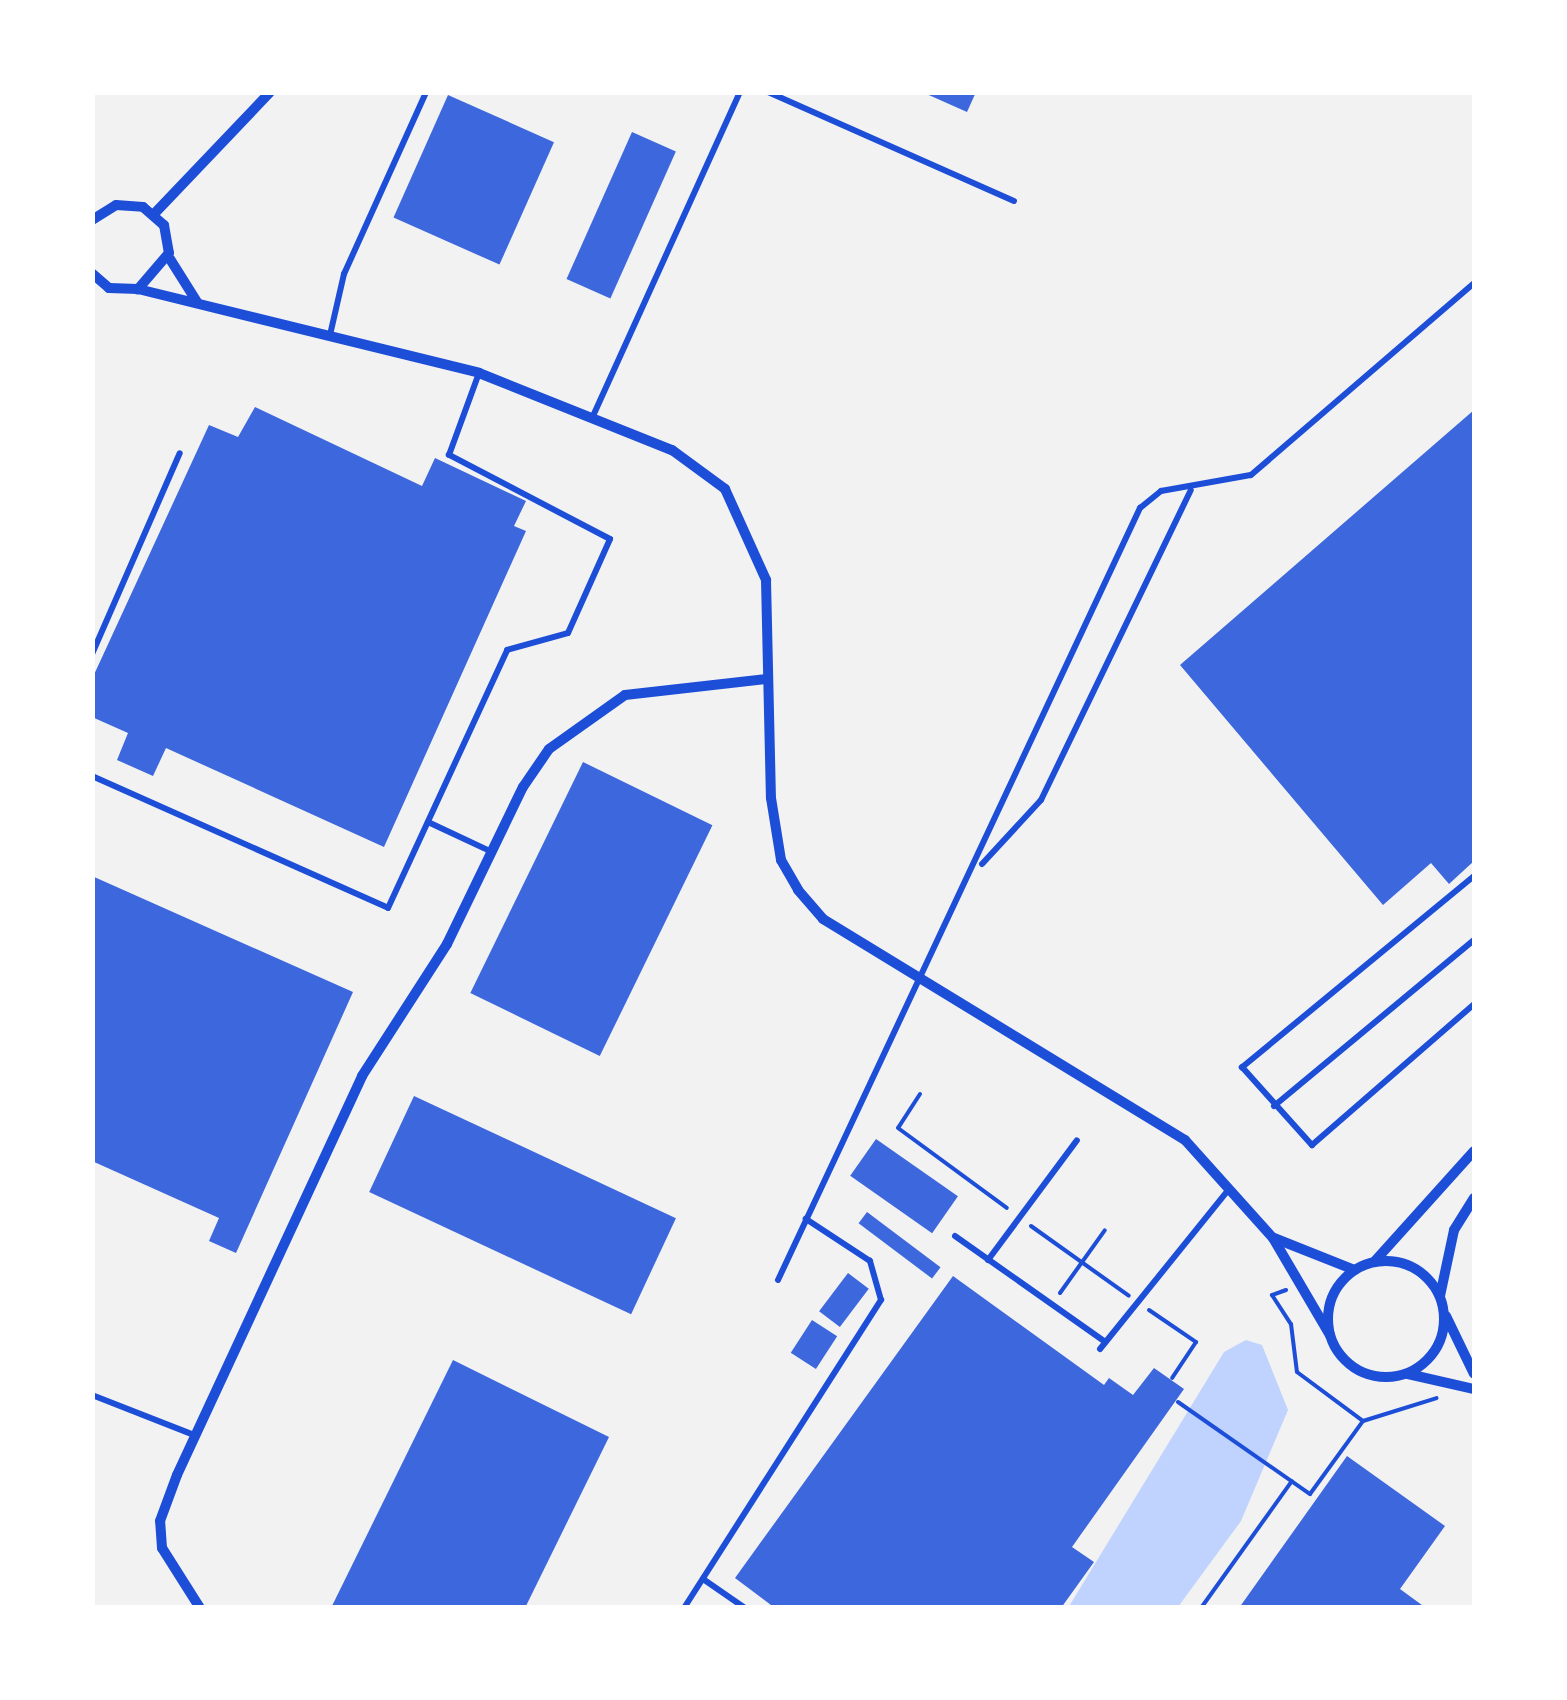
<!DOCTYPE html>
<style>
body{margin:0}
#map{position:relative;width:1567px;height:1700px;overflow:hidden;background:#f2f2f2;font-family:Signika,sans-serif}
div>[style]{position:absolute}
.water>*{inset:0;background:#bfd3fe}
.building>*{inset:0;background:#3d67dc;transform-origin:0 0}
.path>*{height:4px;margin:-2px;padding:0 2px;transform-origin:2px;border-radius:2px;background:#1d4ed8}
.service>*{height:6px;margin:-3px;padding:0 3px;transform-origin:3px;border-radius:3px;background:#1d4ed8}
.minor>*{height:10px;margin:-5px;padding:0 5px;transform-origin:5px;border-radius:5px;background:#1d4ed8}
.minor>.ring{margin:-5px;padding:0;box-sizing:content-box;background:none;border:10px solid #1d4ed8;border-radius:50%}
span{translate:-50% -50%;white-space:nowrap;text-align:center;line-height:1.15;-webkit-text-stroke:8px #fff;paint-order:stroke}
.frame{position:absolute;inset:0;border:95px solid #fff;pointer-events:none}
</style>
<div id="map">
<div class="water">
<i style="clip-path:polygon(1246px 1340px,1262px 1345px,1288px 1410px,1241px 1521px,1178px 1607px,1068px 1608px,1224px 1352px)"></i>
</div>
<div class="building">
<i style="clip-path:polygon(922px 92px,976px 92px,967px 112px)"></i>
<i style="left:448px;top:95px;width:116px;height:134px;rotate:24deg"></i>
<i style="left:632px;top:132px;width:48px;height:161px;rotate:24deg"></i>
<i style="clip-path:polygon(255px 407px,422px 486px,435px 458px,526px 501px,514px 526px,526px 531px,384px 847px,166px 748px,153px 776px,117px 760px,128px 733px,92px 717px,92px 679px,209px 425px,238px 437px)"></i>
<i style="clip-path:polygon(1474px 410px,1474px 861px,1449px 884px,1431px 863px,1383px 905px,1180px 665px)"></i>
<i style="left:583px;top:762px;width:144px;height:257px;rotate:26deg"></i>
<i style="clip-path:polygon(92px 876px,353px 992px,236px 1253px,209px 1241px,219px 1218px,92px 1161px)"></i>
<i style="left:414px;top:1096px;width:289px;height:106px;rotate:25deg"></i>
<i style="left:876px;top:1139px;width:100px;height:45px;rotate:35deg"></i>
<i style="left:867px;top:1212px;width:92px;height:14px;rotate:37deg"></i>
<i style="left:848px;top:1273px;width:26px;height:48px;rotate:37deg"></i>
<i style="clip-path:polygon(953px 1276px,1104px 1385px,1109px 1378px,1133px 1395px,1154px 1368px,1184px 1389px,1072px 1547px,1094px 1562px,1061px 1608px,775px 1608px,735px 1578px)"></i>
<i style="left:812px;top:1320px;width:30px;height:39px;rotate:33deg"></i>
<i style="clip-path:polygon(453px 1360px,609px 1437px,525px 1608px,331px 1608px)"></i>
<i style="clip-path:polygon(1347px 1456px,1445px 1526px,1400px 1589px,1426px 1608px,1239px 1608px)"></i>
</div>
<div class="path">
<i style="left:920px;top:1094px;width:40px;rotate:122.9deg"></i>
<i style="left:898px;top:1128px;width:135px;rotate:36.3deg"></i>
<i style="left:1031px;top:1226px;width:120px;rotate:35.5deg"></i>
<i style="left:1474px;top:1267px;width:19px;rotate:90deg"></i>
<i style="left:1286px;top:1290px;width:15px;rotate:160deg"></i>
<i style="left:1272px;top:1295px;width:35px;rotate:57deg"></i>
<i style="left:1291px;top:1324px;width:48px;rotate:82.9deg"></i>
<i style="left:1297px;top:1372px;width:82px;rotate:36.6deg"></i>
<i style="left:1363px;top:1421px;width:77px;rotate:-17.3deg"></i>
<i style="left:1060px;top:1293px;width:77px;rotate:-54.5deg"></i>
<i style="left:1149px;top:1310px;width:57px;rotate:34.2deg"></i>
<i style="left:1196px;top:1342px;width:43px;rotate:123.7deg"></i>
<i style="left:1178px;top:1402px;width:161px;rotate:34.9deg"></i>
<i style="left:1310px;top:1494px;width:90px;rotate:-54deg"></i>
<i style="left:1201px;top:1608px;width:156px;rotate:-54.4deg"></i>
</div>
<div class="service">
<i style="left:768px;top:92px;width:269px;rotate:23.9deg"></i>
<i style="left:330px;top:335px;width:63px;rotate:-77.1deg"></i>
<i style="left:344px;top:274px;width:200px;rotate:-65.7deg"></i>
<i style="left:593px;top:416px;width:356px;rotate:-65.6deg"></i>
<i style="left:92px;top:654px;width:219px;rotate:-66.4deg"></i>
<i style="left:92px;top:776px;width:324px;rotate:24deg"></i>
<i style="left:388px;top:908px;width:284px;rotate:-65.2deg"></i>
<i style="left:507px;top:650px;width:63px;rotate:-15.6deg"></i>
<i style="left:568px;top:633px;width:103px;rotate:-65.9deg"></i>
<i style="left:610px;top:539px;width:182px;rotate:-152.4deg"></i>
<i style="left:449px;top:455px;width:87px;rotate:-69.9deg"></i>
<i style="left:428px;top:822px;width:71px;rotate:25.1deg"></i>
<i style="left:982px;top:864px;width:87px;rotate:-47.3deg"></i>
<i style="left:1041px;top:800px;width:344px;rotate:-64.2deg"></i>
<i style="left:1474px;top:876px;width:301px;rotate:140.5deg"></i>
<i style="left:1242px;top:1067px;width:105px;rotate:48.1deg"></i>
<i style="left:1312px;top:1145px;width:215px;rotate:-41deg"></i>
<i style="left:1274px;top:1106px;width:260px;rotate:-39.7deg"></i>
<i style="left:955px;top:1236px;width:184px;rotate:35.2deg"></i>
<i style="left:988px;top:1260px;width:149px;rotate:-53.4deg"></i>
<i style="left:778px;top:1280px;width:853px;rotate:-64.88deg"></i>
<i style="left:1140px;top:508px;width:27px;rotate:-39deg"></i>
<i style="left:1161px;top:491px;width:91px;rotate:-10.1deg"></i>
<i style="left:1251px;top:475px;width:294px;rotate:-40.7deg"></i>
<i style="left:1100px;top:1349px;width:206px;rotate:-51.1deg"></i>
<i style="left:92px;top:1395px;width:110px;rotate:21.4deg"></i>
<i style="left:703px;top:1579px;width:51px;rotate:34.6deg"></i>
<i style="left:684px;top:1608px;width:366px;rotate:-57.4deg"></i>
<i style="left:881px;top:1300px;width:41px;rotate:-105.8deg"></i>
<i style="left:870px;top:1261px;width:77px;rotate:-146.7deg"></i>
</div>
<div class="minor">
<i style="left:154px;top:214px;width:168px;rotate:-46.4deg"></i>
<i style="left:92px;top:220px;width:28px;rotate:-32deg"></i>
<i style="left:116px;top:205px;width:27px;rotate:4deg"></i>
<i style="left:143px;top:207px;width:28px;rotate:41deg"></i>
<i style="left:164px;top:225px;width:28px;rotate:80deg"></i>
<i style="left:169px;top:253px;width:48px;rotate:130.7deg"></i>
<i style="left:138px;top:289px;width:29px;rotate:-178deg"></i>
<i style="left:109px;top:288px;width:23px;rotate:-139deg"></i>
<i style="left:170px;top:259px;width:51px;rotate:57.9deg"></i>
<i style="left:138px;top:289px;width:351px;rotate:13.8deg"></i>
<i style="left:479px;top:373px;width:208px;rotate:21.8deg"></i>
<i style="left:672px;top:450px;width:66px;rotate:36.3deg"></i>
<i style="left:725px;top:489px;width:100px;rotate:65.7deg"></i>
<i style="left:766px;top:580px;width:218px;rotate:88.7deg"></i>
<i style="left:771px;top:798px;width:63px;rotate:80.8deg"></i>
<i style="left:781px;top:860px;width:34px;rotate:60deg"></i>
<i style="left:798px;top:890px;width:38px;rotate:49deg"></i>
<i style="left:823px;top:919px;width:424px;rotate:31.4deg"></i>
<i style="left:1185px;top:1140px;width:132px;rotate:48.1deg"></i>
<i style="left:1273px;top:1238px;width:113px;rotate:59.6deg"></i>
<i style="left:1274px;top:1238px;width:87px;rotate:21.6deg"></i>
<i class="ring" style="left:1328px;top:1261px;width:106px;height:106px"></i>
<i style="left:1374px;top:1262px;width:149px;rotate:-48deg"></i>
<i style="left:1440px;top:1296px;width:67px;rotate:-78deg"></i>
<i style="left:1454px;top:1230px;width:38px;rotate:-58deg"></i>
<i style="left:1446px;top:1316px;width:64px;rotate:64.2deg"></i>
<i style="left:1408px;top:1374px;width:68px;rotate:12.8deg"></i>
<i style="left:200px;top:1608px;width:71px;rotate:-122.3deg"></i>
<i style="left:162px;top:1548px;width:27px;rotate:-94deg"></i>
<i style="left:160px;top:1521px;width:49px;rotate:-69.7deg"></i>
<i style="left:177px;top:1475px;width:440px;rotate:-65.1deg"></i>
<i style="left:362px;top:1076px;width:157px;rotate:-57.2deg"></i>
<i style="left:447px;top:944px;width:174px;rotate:-64.2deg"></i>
<i style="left:523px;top:787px;width:46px;rotate:-55.6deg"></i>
<i style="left:549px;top:749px;width:93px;rotate:-35.4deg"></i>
<i style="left:625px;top:695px;width:142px;rotate:-6.5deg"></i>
</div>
<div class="frame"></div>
</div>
